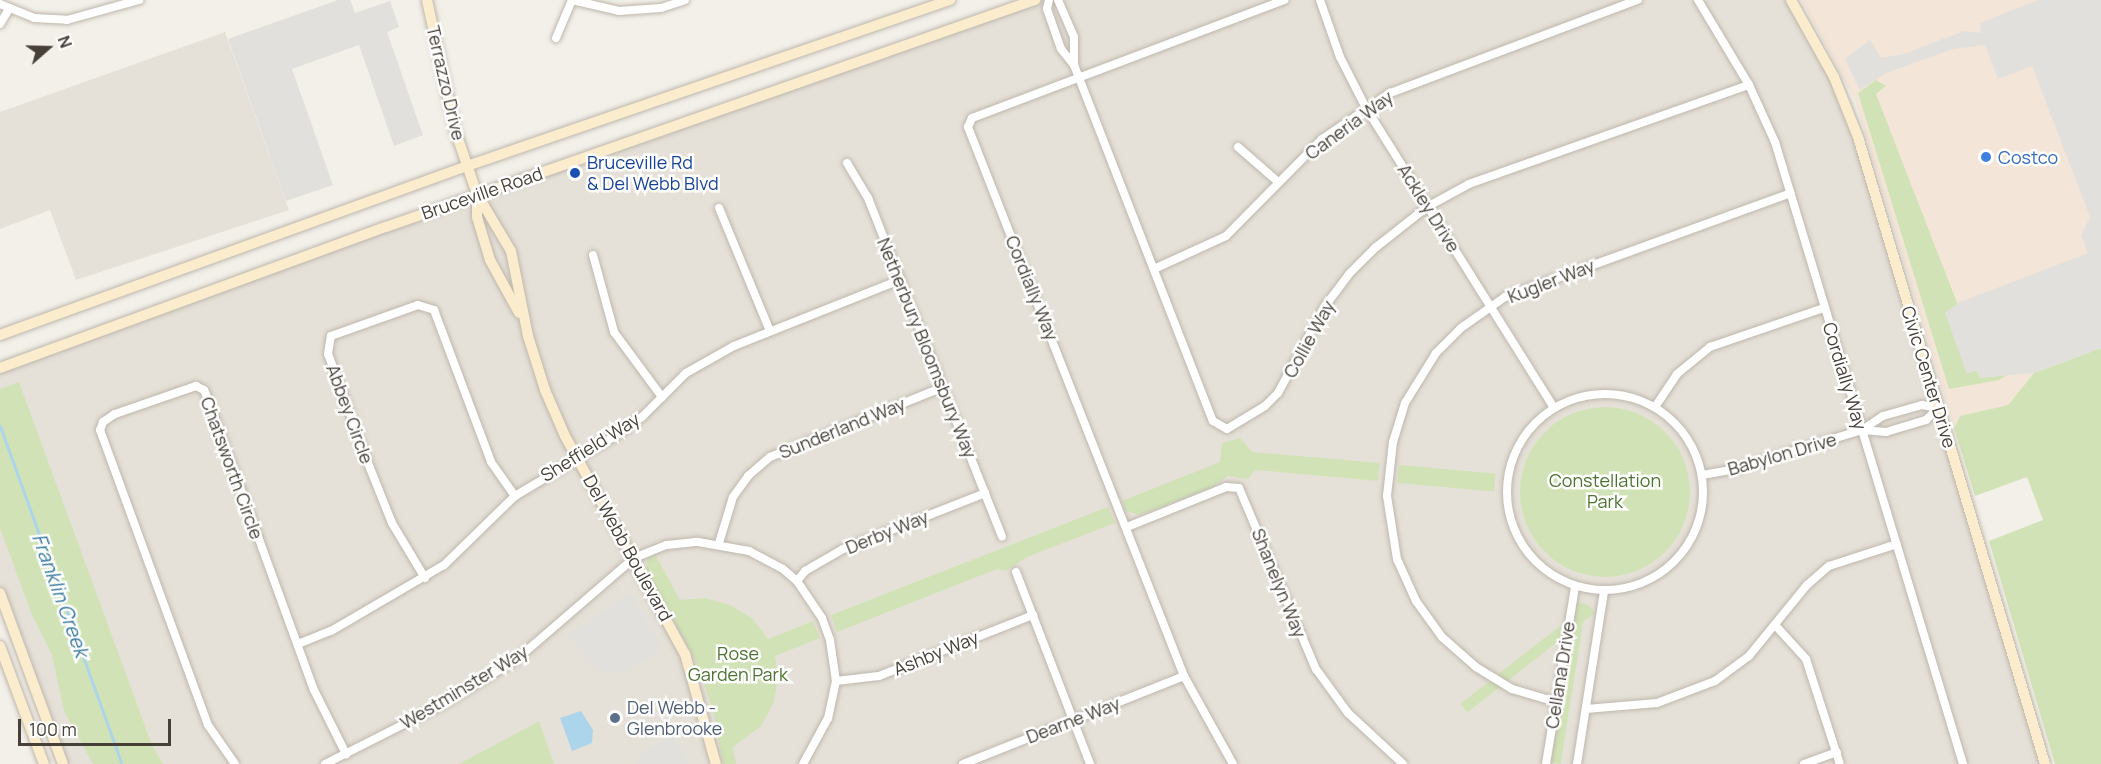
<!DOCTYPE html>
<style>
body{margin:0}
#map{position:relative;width:2101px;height:764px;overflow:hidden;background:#f3f0e9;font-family:Manrope,sans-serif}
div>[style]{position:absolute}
.residential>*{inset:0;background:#e6e1d8}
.commercial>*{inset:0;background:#f3e5d7}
.green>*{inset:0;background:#d1e3b6;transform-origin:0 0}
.round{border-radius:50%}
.parking>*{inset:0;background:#e2e0dd}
.water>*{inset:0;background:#acd4ea}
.stream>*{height:3px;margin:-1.5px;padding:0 1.5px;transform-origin:1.5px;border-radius:1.5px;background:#acd4ea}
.roads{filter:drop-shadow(0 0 2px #beb7ad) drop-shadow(0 0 2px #beb7ad)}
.street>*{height:8px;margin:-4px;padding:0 4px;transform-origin:4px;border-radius:4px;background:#fff}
.street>.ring{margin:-4px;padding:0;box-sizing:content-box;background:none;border:8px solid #fff;border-radius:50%}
.secondary>*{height:10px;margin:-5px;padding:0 5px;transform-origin:5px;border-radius:5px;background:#faeccd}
.dots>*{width:16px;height:16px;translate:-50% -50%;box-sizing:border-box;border:3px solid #fff;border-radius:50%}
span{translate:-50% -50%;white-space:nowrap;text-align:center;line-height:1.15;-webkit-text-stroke:5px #fff;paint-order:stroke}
.street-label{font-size:18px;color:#464038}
.shop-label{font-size:18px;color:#366cbe}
.left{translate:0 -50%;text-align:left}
.transit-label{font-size:18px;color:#164399}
.park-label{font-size:18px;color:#4d7331}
.service-label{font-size:18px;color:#4e5e75}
.water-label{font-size:20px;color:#397aa0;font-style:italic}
.north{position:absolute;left:18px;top:18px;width:60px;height:60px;-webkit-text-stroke:4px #fff;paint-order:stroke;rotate:70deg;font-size:16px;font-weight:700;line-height:24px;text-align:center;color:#464038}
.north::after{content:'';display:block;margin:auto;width:21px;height:27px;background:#464038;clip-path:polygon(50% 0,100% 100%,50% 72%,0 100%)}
.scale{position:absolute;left:18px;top:719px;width:153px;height:27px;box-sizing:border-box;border:3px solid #464038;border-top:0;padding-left:8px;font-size:18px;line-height:21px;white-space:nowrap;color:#464038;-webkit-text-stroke:4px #fff;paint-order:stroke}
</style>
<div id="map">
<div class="residential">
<i style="clip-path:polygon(1035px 0,1791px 0,1845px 101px,2045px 764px,63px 764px,0 593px,0 368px)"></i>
<i style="clip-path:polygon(225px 32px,289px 210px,76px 280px,50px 210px,0 229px,0 112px)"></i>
</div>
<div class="commercial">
<i style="clip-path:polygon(1801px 0,2101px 0,2101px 348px,2034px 373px,2008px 405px,1960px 416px,1954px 428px,1855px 100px)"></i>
</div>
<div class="green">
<i style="clip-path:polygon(1876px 80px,1886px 86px,1876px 94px,1959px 308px,1967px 373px,1977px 370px,1980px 378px,2001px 374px,2007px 366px,2007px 375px,1999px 380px,1949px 389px,1858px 93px)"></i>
<i style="clip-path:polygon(2101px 348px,2101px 764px,2055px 764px,1989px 541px,2043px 520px,2027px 477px,1975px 496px,1954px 428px,1960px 416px,2008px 405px,2034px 373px)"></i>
<i style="clip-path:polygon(19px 382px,152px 745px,163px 764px,93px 764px,64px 711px,52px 655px,32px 615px,0 528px,0 389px)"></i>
<i class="round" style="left:1520px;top:407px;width:170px;height:170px"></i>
<i style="clip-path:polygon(1240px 438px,1252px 452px,1380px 463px,1378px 481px,1255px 470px,1248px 479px,1228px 476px,1211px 488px,1140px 515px,1126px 511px,1122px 501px,1220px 462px,1222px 443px)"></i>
<i style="left:1399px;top:465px;width:97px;height:18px;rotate:5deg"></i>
<i style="clip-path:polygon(1108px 507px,1115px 523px,1027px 557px,1006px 571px,997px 569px,837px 632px,831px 615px)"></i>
<i style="clip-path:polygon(655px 554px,680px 600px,705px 598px,730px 605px,753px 619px,768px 639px,813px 621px,820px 638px,775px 656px,778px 677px,774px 702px,761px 726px,733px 747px,736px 764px,723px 764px,713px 710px,695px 659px,646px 570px,647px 559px)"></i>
<i style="left:1586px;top:604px;width:162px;height:13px;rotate:99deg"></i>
<i style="left:1588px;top:604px;width:11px;height:162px;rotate:52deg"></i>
<i style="clip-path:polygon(539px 721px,554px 764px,459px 764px,532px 725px)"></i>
</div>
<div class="parking">
<i style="clip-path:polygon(338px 0,350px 0,355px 13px,390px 1px,399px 27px,387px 32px,423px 135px,394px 146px,359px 45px,292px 69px,333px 185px,286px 201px,228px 39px)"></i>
<i style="clip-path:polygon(2038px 0,2101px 0,2101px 348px,2034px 373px,1980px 378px,1976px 370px,1967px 374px,1945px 313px,1960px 302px,2088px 253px,2081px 235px,2090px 217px,2032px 66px,1998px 79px,1985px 45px,1953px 49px,1886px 73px,1860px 90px,1845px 59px,1870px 40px,1881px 58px,1904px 54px,1964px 31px,1981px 33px,1980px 23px)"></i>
<i style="clip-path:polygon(631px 594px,662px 649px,621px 675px,617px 669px,607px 673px,598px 670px,567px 635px)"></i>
<i style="clip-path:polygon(672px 734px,690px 764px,638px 764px,635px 759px)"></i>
</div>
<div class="water">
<i style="clip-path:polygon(581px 711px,593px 730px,592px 743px,572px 751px,560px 718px)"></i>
</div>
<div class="stream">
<i style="left:0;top:426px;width:359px;rotate:70.2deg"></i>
</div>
<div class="roads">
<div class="street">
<i style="left:1049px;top:0;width:9px;rotate:103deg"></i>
<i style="left:1047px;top:9px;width:42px;rotate:70.7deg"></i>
<i style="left:1061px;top:49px;width:21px;rotate:51deg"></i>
<i style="left:1074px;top:65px;width:382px;rotate:68.7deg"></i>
<i style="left:1213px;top:421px;width:16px;rotate:30deg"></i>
<i style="left:1227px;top:429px;width:44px;rotate:-31.2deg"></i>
<i style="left:1265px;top:406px;width:18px;rotate:-45deg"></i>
<i style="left:1278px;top:393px;width:99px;rotate:-61.6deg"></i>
<i style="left:1325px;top:306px;width:40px;rotate:-53deg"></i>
<i style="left:1349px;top:274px;width:37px;rotate:-45deg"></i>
<i style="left:1375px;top:248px;width:66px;rotate:-38.3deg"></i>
<i style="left:1427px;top:207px;width:48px;rotate:-28.7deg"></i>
<i style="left:1469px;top:184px;width:297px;rotate:-19.5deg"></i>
<i style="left:1058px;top:0;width:40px;rotate:66.6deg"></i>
<i style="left:1074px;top:37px;width:28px;rotate:90deg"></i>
<i style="left:1320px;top:0;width:60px;rotate:70.7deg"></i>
<i style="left:1340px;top:57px;width:57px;rotate:63deg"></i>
<i style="left:1366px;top:108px;width:354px;rotate:57.9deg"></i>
<i style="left:1698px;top:0;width:99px;rotate:59deg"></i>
<i style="left:1749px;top:85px;width:63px;rotate:65.5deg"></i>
<i style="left:1775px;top:142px;width:650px;rotate:73.18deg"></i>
<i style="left:0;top:4px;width:37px;rotate:22deg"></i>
<i style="left:34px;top:18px;width:33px;rotate:3deg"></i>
<i style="left:67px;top:20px;width:75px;rotate:-15.5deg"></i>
<i style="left:0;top:24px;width:17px;rotate:-59deg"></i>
<i style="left:556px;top:38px;width:41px;rotate:-67.2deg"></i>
<i style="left:572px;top:0;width:48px;rotate:13.2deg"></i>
<i style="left:619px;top:11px;width:42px;rotate:-4.1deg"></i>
<i style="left:661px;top:8px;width:25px;rotate:-18deg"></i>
<i style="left:1238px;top:147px;width:52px;rotate:41.1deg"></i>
<i style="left:847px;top:163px;width:41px;rotate:59deg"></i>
<i style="left:868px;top:198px;width:364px;rotate:68.4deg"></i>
<i style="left:719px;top:208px;width:133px;rotate:67.5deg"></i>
<i style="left:593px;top:255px;width:80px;rotate:74.7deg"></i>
<i style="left:614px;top:332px;width:81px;rotate:53.6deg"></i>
<i style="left:1154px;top:269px;width:79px;rotate:-24.6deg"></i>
<i style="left:1226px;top:236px;width:136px;rotate:-45.3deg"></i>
<i style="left:1322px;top:139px;width:82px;rotate:-34.1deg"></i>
<i style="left:1390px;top:93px;width:265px;rotate:-20.6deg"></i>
<i class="ring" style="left:1507px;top:394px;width:188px;height:188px"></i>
<i style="left:1655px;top:407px;width:40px;rotate:-56deg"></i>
<i style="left:1677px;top:374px;width:43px;rotate:-39.3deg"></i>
<i style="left:1710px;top:347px;width:120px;rotate:-18.9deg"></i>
<i style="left:1862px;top:430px;width:24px;rotate:5deg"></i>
<i style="left:1886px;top:432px;width:42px;rotate:-16.7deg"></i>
<i style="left:1926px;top:420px;width:17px;rotate:-45deg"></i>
<i style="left:1702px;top:475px;width:34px;rotate:-10deg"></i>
<i style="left:1735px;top:469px;width:133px;rotate:-17.1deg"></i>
<i style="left:1862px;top:430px;width:25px;rotate:-34deg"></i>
<i style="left:1883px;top:416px;width:41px;rotate:-15.8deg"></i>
<i style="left:1922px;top:405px;width:16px;rotate:11deg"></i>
<i style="left:1127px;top:527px;width:107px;rotate:-22deg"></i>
<i style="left:1226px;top:487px;width:13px;rotate:4deg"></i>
<i style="left:1239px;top:488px;width:197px;rotate:67deg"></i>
<i style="left:1316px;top:669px;width:54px;rotate:54deg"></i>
<i style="left:1348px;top:713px;width:75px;rotate:42.8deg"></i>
<i style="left:719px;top:543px;width:48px;rotate:-73.1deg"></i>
<i style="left:733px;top:497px;width:26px;rotate:-54deg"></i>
<i style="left:748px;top:476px;width:29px;rotate:-41deg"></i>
<i style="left:770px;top:457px;width:187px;rotate:-22deg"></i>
<i style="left:1016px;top:572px;width:206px;rotate:68.9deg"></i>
<i style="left:425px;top:578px;width:64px;rotate:-121deg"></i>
<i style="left:392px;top:523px;width:59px;rotate:-111.8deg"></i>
<i style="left:370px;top:468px;width:121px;rotate:-110.2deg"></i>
<i style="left:328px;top:354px;width:18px;rotate:-81deg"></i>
<i style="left:331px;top:336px;width:92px;rotate:-19.6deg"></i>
<i style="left:418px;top:305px;width:17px;rotate:17deg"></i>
<i style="left:434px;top:310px;width:162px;rotate:69.4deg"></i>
<i style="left:491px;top:462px;width:42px;rotate:54.8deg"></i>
<i style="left:797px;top:581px;width:13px;rotate:-51deg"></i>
<i style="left:805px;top:571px;width:44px;rotate:-30.1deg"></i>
<i style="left:843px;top:549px;width:153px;rotate:-21.5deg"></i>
<i style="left:1776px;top:626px;width:45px;rotate:47.7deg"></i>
<i style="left:1806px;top:659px;width:110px;rotate:72.1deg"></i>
<i style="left:298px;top:644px;width:35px;rotate:-22deg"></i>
<i style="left:331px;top:631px;width:131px;rotate:-30.3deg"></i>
<i style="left:444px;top:565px;width:99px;rotate:-44.2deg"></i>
<i style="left:515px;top:496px;width:119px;rotate:-30.9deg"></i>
<i style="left:617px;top:435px;width:31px;rotate:-36deg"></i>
<i style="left:642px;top:417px;width:62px;rotate:-45deg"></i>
<i style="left:686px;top:373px;width:55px;rotate:-29.4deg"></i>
<i style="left:734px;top:346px;width:179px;rotate:-21.7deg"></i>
<i style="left:836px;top:681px;width:43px;rotate:-6.6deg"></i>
<i style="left:879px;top:676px;width:166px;rotate:-21.6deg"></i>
<i style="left:1556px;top:702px;width:46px;rotate:-163.5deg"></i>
<i style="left:1512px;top:689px;width:42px;rotate:-148.6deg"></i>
<i style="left:1476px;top:667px;width:45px;rotate:-138.6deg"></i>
<i style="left:1442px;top:637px;width:44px;rotate:-125.8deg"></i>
<i style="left:1416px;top:601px;width:46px;rotate:-114.3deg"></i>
<i style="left:1397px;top:559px;width:64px;rotate:-99deg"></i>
<i style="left:1387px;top:496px;width:54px;rotate:-83.7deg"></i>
<i style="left:1393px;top:442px;width:41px;rotate:-72.9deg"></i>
<i style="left:1405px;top:403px;width:59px;rotate:-58.2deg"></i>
<i style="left:1436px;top:353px;width:35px;rotate:-45deg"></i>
<i style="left:1461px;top:328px;width:54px;rotate:-35.2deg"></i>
<i style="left:1505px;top:297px;width:304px;rotate:-20deg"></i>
<i style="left:1586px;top:709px;width:71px;rotate:-4.8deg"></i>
<i style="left:1657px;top:703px;width:62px;rotate:-20.8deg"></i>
<i style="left:1715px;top:681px;width:42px;rotate:-36.3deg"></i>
<i style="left:1749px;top:656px;width:92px;rotate:-50.8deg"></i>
<i style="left:1807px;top:585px;width:29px;rotate:-41deg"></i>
<i style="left:1829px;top:566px;width:71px;rotate:-17.9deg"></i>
<i style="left:235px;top:764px;width:47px;rotate:-124.7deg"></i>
<i style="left:208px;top:725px;width:314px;rotate:-110.1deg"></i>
<i style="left:100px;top:430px;width:9px;rotate:-69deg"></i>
<i style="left:103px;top:422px;width:14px;rotate:-34deg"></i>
<i style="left:115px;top:414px;width:86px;rotate:-19.1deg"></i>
<i style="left:196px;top:386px;width:9px;rotate:27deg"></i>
<i style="left:204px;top:390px;width:10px;rotate:66deg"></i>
<i style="left:208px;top:399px;width:310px;rotate:70deg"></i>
<i style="left:314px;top:690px;width:72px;rotate:63.4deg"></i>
<i style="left:325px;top:764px;width:133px;rotate:-26.8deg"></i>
<i style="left:444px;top:704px;width:86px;rotate:-31.7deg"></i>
<i style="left:517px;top:659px;width:155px;rotate:-40.8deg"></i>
<i style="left:634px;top:558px;width:35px;rotate:-22deg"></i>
<i style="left:667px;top:545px;width:31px;rotate:-6deg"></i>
<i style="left:698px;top:542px;width:52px;rotate:10deg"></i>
<i style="left:749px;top:551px;width:38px;rotate:28deg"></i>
<i style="left:783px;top:569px;width:18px;rotate:41deg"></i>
<i style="left:797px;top:581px;width:45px;rotate:56deg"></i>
<i style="left:822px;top:618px;width:23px;rotate:70deg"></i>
<i style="left:830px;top:640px;width:41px;rotate:81.7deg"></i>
<i style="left:836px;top:681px;width:38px;rotate:102deg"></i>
<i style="left:828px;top:718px;width:52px;rotate:118.5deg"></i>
<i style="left:963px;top:764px;width:238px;rotate:-21.7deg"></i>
<i style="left:1233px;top:764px;width:101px;rotate:-119.1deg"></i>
<i style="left:1184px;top:676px;width:590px;rotate:-111.48deg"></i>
<i style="left:968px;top:127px;width:10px;rotate:-66deg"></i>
<i style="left:972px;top:118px;width:334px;rotate:-20.7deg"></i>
<i style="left:1546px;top:764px;width:180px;rotate:-80.7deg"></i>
<i style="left:1577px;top:764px;width:175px;rotate:-81.1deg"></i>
<i style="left:1804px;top:764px;width:35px;rotate:-20deg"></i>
</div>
<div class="secondary">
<i style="left:427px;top:0;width:133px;rotate:77.8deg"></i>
<i style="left:455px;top:130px;width:68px;rotate:71deg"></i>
<i style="left:477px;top:194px;width:66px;rotate:59.2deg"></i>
<i style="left:511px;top:251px;width:87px;rotate:78.7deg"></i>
<i style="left:528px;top:336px;width:57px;rotate:72.5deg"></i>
<i style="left:545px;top:390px;width:50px;rotate:66.5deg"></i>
<i style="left:565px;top:436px;width:249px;rotate:61.2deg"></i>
<i style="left:685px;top:654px;width:114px;rotate:74.3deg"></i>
<i style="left:1791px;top:0;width:88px;rotate:60.8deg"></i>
<i style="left:1834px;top:77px;width:65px;rotate:68.2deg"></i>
<i style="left:1858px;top:137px;width:654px;rotate:73.39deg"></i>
<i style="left:477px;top:194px;width:23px;rotate:90deg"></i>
<i style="left:477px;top:217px;width:45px;rotate:73.2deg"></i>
<i style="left:490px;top:260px;width:60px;rotate:61.3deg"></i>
<i style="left:0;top:335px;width:497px;rotate:-19.9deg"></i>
<i style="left:467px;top:166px;width:511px;rotate:-18.97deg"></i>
<i style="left:0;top:368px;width:411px;rotate:-20.1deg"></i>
<i style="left:386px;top:227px;width:688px;rotate:-19.28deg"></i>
<i style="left:0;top:593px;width:182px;rotate:69.8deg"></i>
<i style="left:0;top:646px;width:126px;rotate:69.6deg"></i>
</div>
</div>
<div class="dots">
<i style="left:1986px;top:157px;background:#3f7fe0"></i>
<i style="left:575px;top:173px;background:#1a4fb4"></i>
<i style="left:615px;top:718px;background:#5c6f8a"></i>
</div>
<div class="street-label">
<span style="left:446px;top:83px;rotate:77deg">Terrazzo Drive</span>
<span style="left:1349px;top:125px;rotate:-36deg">Caneria Way</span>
<span style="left:482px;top:193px;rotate:-19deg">Bruceville Road</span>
<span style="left:1429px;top:208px;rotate:58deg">Ackley Drive</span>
<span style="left:1551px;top:281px;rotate:-21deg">Kugler Way</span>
<span style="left:1032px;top:288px;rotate:68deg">Cordially Way</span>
<span style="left:1309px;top:339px;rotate:-61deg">Collie Way</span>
<span style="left:927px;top:348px;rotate:68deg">Netherbury Bloomsbury Way</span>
<span style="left:1845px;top:376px;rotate:73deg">Cordially Way</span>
<span style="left:1929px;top:377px;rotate:73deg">Civic Center Drive</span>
<span style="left:350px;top:414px;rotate:70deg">Abbey Circle</span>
<span style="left:842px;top:428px;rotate:-22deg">Sunderland Way</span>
<span style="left:590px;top:447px;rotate:-32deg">Sheffield Way</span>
<span style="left:1782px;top:454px;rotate:-16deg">Babylon Drive</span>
<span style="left:232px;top:468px;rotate:70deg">Chatsworth Circle</span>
<span style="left:887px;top:532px;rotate:-22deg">Derby Way</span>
<span style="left:628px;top:548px;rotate:61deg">Del Webb Boulevard</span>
<span style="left:1279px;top:583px;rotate:68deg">Shanelyn Way</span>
<span style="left:936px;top:653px;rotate:-22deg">Ashby Way</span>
<span style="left:1560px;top:675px;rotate:-81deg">Cellana Drive</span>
<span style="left:464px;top:687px;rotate:-31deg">Westminster Way</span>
<span style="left:1073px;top:720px;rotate:-21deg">Dearne Way</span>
</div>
<div class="shop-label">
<span class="left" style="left:1998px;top:157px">Costco</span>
</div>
<div class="transit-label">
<span class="left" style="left:587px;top:173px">Bruceville Rd<br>&amp; Del Webb Blvd</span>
</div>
<div class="park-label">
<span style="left:1605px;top:491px">Constellation<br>Park</span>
<span style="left:738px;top:664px">Rose<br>Garden Park</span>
</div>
<div class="service-label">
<span class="left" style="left:627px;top:718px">Del Webb -<br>Glenbrooke</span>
</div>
<div class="water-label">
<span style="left:61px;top:595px;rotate:70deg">Franklin Creek</span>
</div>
<div class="north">N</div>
<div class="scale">100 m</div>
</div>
